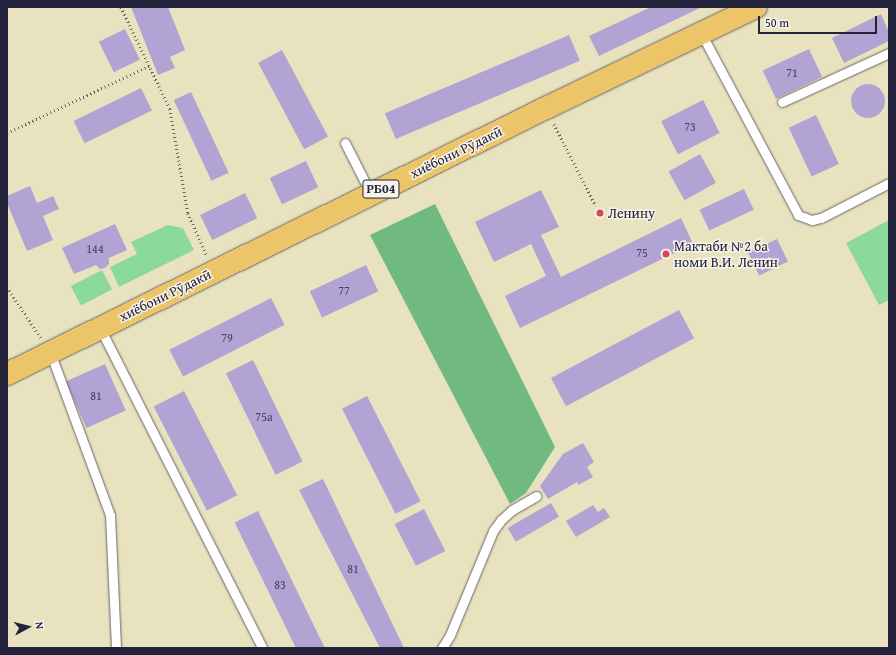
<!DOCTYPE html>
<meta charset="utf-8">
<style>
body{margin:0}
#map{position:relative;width:896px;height:655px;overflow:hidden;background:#e9e2bf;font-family:"Gentium Book Plus",serif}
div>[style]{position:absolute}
.green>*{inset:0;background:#8bda9a;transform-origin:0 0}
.forest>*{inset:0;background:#70ba82}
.building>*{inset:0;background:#b1a3d3;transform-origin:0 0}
.round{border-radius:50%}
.path>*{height:2.5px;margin-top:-1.25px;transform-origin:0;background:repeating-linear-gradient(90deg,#686569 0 1px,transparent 0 4px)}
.roads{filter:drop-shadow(0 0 1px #686569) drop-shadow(0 0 1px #686569)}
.lane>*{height:9px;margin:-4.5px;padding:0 4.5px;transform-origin:4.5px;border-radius:4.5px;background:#fff}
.primary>*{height:22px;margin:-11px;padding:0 11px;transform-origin:11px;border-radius:11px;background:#ecc569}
.dots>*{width:11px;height:11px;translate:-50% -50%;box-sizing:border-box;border:2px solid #f7f3e8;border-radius:50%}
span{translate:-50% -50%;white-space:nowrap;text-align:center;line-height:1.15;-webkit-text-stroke:3px #f7f3e8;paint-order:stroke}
.number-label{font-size:12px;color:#464261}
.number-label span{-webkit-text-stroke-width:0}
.shield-label span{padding:1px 3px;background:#f7f3e8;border:1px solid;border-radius:3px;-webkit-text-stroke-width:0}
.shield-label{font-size:13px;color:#22223b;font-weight:700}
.street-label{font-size:14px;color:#22223b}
.poi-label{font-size:14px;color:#22223b}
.left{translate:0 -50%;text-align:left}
.frame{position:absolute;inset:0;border:8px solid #22223b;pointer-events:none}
.north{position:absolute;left:8px;top:607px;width:40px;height:40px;-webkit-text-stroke:3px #f7f3e8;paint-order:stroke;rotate:83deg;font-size:11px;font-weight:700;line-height:16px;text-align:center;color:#22223b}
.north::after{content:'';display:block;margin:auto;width:14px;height:18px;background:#22223b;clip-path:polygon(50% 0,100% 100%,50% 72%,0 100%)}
.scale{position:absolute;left:758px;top:16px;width:119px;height:18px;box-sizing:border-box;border:2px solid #22223b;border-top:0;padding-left:5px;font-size:12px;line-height:14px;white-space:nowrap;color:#22223b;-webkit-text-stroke:3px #f7f3e8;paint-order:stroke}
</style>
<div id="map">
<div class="green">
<i style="clip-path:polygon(889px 220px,889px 300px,879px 305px,846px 243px)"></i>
<i style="clip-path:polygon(168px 225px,183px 228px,194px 250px,119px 287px,110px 267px,137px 254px,131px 242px)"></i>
<i style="left:102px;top:270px;width:22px;height:35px;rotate:63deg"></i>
</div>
<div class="forest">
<i style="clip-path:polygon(435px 204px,555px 447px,526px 493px,510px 504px,370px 235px)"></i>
</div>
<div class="building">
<i style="clip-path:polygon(131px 7px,168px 7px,185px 50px,170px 57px,175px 68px,158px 75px)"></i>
<i style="clip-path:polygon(651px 7px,702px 7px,599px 56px,589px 36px)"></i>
<i style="clip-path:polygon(881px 14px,889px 32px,889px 41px,844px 63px,832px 38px)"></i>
<i style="left:125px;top:29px;width:34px;height:29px;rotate:64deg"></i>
<i style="left:569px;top:35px;width:28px;height:200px;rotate:67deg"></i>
<i style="left:809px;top:49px;width:31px;height:51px;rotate:65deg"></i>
<i style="left:282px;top:50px;width:98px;height:27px;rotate:62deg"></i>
<i class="round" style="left:851px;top:84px;width:34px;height:34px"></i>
<i style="left:141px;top:88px;width:25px;height:75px;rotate:64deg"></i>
<i style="left:191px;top:92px;width:89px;height:19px;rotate:65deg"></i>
<i style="left:703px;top:100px;width:37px;height:47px;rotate:63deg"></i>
<i style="left:816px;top:115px;width:54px;height:30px;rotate:65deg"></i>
<i style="left:700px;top:154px;width:33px;height:36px;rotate:61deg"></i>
<i style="left:306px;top:161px;width:29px;height:40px;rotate:65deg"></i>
<i style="clip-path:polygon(30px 186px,37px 203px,53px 196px,59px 209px,43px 216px,53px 240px,27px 251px,7px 203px,7px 196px)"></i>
<i style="left:744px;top:189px;width:23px;height:49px;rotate:65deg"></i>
<i style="clip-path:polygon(541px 190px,559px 227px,541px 235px,561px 277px,681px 218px,693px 244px,520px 328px,505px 296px,546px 276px,531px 244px,494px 262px,475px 222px)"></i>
<i style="left:245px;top:193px;width:28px;height:50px;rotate:64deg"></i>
<i style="clip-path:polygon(115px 224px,127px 250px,109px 258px,109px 264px,105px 268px,100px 269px,96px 265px,74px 274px,62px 248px)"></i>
<i style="left:777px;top:239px;width:25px;height:32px;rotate:64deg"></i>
<i style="left:366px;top:265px;width:29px;height:62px;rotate:65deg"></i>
<i style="left:271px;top:298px;width:30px;height:114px;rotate:63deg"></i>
<i style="left:679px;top:310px;width:32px;height:145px;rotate:62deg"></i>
<i style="left:253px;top:360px;width:113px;height:30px;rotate:64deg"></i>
<i style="left:105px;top:364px;width:51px;height:43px;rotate:66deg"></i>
<i style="left:184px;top:391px;width:117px;height:34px;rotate:63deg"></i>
<i style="left:367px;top:396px;width:118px;height:28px;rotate:63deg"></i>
<i style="clip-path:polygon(583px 443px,594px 462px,587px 467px,593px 477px,578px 485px,577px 482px,548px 499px,540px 486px,563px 454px)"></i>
<i style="clip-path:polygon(323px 479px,404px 648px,380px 648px,299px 490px)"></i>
<i style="left:551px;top:503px;width:16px;height:50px;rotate:60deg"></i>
<i style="clip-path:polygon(593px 505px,598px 512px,604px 508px,610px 517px,576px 537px,566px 521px)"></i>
<i style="left:424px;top:509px;width:47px;height:33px;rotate:63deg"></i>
<i style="left:258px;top:511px;width:153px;height:26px;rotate:64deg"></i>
</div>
<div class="path">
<i style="left:121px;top:7px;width:113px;rotate:64.3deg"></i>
<i style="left:170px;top:109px;width:106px;rotate:80.2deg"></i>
<i style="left:188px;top:213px;width:47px;rotate:66.2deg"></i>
<i style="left:554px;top:124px;width:92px;rotate:62.9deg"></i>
<i style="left:7px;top:133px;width:157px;rotate:-25.3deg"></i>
<i style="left:7px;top:287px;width:61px;rotate:56.3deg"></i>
</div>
<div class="roads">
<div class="lane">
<i style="left:701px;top:33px;width:206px;rotate:61.9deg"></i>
<i style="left:798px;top:215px;width:15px;rotate:20deg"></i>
<i style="left:812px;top:220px;width:9px;rotate:-13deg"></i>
<i style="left:821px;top:218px;width:76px;rotate:-27.2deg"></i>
<i style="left:782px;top:102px;width:118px;rotate:-24.6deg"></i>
<i style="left:345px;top:143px;width:57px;rotate:63deg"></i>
<i style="left:100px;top:328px;width:359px;rotate:63.1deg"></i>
<i style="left:50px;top:352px;width:174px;rotate:69.8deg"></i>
<i style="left:110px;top:515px;width:133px;rotate:87.4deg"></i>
<i style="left:442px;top:648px;width:15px;rotate:-58deg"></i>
<i style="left:450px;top:635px;width:113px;rotate:-67.5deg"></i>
<i style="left:493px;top:531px;width:14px;rotate:-54deg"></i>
<i style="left:501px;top:520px;width:15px;rotate:-42deg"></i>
<i style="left:512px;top:510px;width:28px;rotate:-30deg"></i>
</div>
<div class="primary">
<i style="left:7px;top:374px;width:601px;rotate:-26.27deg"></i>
<i style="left:546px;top:108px;width:233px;rotate:-25.7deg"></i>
</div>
</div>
<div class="dots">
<i style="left:600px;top:213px;background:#d1495b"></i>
<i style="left:666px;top:254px;background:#d1495b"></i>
</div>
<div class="number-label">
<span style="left:792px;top:73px">71</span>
<span style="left:690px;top:127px">73</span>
<span style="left:95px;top:249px">144</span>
<span style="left:642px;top:253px">75</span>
<span style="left:344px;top:291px">77</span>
<span style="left:227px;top:338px">79</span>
<span style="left:96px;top:396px">81</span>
<span style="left:264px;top:417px">75а</span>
<span style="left:353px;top:569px">81</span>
<span style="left:280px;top:585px">83</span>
</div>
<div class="shield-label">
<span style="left:381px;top:189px">РБ04</span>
</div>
<div class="street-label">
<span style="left:456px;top:152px;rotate:-26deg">хиёбони Рӯдакӣ</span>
<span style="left:165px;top:295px;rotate:-26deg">хиёбони Рӯдакӣ</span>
</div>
<div class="poi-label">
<span class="left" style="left:608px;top:213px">Ленину</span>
<span class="left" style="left:674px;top:254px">Мактаби №2 ба<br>номи В.И. Ленин</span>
</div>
<div class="frame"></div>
<div class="north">N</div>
<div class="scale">50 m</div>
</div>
